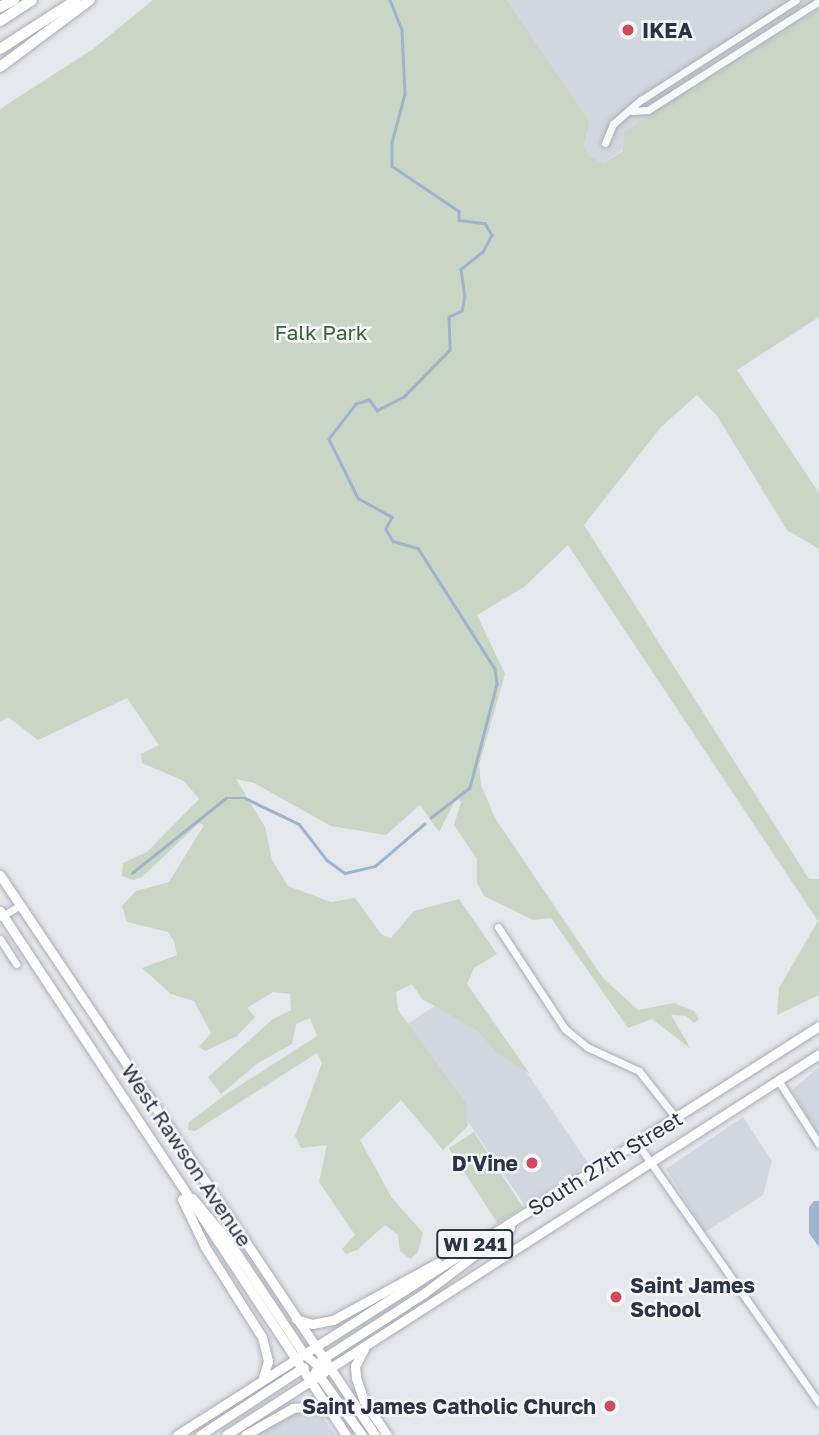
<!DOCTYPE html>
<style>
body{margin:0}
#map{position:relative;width:819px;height:1435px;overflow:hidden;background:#e4e7ec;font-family:"Golos Text",sans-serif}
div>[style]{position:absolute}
.built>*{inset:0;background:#d2d6de;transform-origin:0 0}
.green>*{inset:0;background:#c9d6c5;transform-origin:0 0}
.water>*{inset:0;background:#9fb4cc}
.stream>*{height:2.5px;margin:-1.25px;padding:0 1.25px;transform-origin:1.25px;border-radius:1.25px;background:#9fb4cc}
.roads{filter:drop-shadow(0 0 2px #a9aeb7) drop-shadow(0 0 2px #a9aeb7)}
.minor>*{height:7px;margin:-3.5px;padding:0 3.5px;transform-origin:3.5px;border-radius:3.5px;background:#f7f8fa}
.major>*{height:9px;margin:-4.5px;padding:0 4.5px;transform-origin:4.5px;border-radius:4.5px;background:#fff}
.highway>*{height:10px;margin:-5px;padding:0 5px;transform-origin:5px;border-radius:5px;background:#fff}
.dots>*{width:19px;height:19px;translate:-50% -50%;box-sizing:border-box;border:4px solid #f4f6f9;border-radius:50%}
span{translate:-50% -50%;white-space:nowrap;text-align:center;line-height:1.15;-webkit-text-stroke:5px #f4f6f9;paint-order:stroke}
.shield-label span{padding:2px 5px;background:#f4f6f9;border:2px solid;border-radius:5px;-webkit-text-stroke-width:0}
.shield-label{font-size:19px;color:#2b3445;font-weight:700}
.poi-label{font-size:21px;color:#2b3445;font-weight:700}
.left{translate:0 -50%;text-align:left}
.right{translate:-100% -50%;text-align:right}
.park-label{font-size:21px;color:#3f6138}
.street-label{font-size:21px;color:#2b3445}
</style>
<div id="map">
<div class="built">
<i style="clip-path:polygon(507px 0,819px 0,819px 9px,625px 132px,623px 150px,603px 163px,589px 156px,584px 146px,590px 122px)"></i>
<i style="left:467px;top:984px;width:218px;height:76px;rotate:56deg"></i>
<i style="clip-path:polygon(819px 1067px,819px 1136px,792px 1090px)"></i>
<i style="clip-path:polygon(743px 1117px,772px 1161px,763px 1195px,705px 1232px,666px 1169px)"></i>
<i style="clip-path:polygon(307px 1409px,320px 1413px,335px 1435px,251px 1435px)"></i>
</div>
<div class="green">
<i style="clip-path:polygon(153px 0,507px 0,590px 122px,584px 145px,589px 156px,603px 163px,623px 151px,624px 132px,819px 9px,819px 317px,737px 370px,819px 493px,819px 549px,787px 530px,717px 416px,697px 395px,661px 427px,584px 525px,809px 879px,819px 879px,819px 995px,777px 1015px,779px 988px,818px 921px,568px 545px,524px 587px,477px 615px,505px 674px,479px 765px,481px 785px,495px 818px,603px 978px,638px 1010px,674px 1003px,694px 1011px,699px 1019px,694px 1023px,686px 1016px,671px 1015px,691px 1049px,652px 1019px,628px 1028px,551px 918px,533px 920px,484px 896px,477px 883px,477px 859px,454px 825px,461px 802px,457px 797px,439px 832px,420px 805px,386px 835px,331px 826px,254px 783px,236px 779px,265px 827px,272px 860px,288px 886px,331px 902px,355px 898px,382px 935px,391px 938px,414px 911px,459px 899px,497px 954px,474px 968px,467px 984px,530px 1074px,497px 1053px,478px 1031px,422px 999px,412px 984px,396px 992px,398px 1010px,466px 1103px,468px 1126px,443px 1150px,401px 1100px,360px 1140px,392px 1198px,423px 1233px,418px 1252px,410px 1259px,400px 1251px,398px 1235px,385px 1225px,357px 1250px,346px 1254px,342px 1249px,355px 1235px,319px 1182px,327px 1145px,301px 1148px,295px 1136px,322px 1063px,317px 1053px,195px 1131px,188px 1130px,189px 1122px,225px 1095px,317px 1036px,310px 1018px,296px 1024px,292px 1044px,258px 1063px,221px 1094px,208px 1077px,273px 1019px,291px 1010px,290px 994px,273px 992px,247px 1008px,255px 1017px,237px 1036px,205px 1051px,199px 1047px,211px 1033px,194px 1001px,171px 994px,142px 968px,177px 955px,174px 941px,168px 932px,127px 922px,122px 906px,136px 891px,169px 882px,204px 825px,199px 823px,142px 877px,133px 880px,122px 876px,123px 863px,147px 852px,199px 799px,184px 781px,142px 763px,141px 754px,159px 745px,127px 698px,38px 740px,8px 717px,0 722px,0 109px,93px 49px)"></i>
<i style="left:474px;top:1132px;width:90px;height:30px;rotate:57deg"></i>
</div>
<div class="water">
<i style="clip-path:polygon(814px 1201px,819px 1201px,819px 1247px,809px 1233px,809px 1207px)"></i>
</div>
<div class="stream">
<i style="left:390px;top:0;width:32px;rotate:68deg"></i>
<i style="left:402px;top:30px;width:64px;rotate:87.3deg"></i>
<i style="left:405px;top:94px;width:51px;rotate:104.9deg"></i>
<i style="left:392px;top:143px;width:23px;rotate:90deg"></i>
<i style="left:392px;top:166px;width:81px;rotate:33.9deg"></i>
<i style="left:459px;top:211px;width:9px;rotate:90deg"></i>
<i style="left:459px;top:220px;width:26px;rotate:7deg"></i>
<i style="left:485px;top:223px;width:14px;rotate:60deg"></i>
<i style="left:492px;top:235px;width:19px;rotate:118deg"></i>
<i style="left:483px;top:252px;width:28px;rotate:142deg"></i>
<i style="left:461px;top:269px;width:27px;rotate:82deg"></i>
<i style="left:465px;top:296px;width:15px;rotate:101deg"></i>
<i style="left:462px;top:311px;width:14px;rotate:155deg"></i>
<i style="left:449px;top:317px;width:33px;rotate:88deg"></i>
<i style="left:450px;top:350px;width:66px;rotate:134.4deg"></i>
<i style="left:404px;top:397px;width:30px;rotate:153deg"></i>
<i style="left:377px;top:411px;width:14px;rotate:-126deg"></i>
<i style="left:369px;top:400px;width:14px;rotate:163deg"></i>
<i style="left:356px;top:404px;width:44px;rotate:127.6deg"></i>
<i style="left:329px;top:439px;width:66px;rotate:63.8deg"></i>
<i style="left:358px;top:498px;width:39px;rotate:29deg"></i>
<i style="left:392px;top:517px;width:13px;rotate:117deg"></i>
<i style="left:386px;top:529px;width:14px;rotate:60deg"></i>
<i style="left:393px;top:541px;width:26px;rotate:16deg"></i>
<i style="left:418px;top:548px;width:143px;rotate:57.5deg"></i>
<i style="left:495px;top:669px;width:15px;rotate:82deg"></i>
<i style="left:497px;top:684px;width:107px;rotate:104.6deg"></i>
<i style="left:470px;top:788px;width:49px;rotate:142.4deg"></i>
<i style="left:132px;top:873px;width:120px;rotate:-38.6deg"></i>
<i style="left:226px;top:798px;width:19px"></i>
<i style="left:245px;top:798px;width:60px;rotate:25.7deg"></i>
<i style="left:299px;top:824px;width:46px;rotate:52.1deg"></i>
<i style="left:327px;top:860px;width:22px;rotate:36deg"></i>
<i style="left:345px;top:873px;width:31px;rotate:-13deg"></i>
<i style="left:375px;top:866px;width:65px;rotate:-40.6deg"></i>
</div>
<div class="roads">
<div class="minor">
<i style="left:632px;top:111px;width:16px;rotate:-4deg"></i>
<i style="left:648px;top:110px;width:203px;rotate:-32.5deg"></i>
<i style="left:605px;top:143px;width:21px;rotate:-67deg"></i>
<i style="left:613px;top:124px;width:37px;rotate:-41deg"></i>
<i style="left:641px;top:100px;width:184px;rotate:-32.8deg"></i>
<i style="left:1px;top:917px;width:22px;rotate:-32deg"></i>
<i style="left:498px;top:927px;width:122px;rotate:56.7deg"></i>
<i style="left:565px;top:1029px;width:28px;rotate:39deg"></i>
<i style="left:587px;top:1047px;width:57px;rotate:24.8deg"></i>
<i style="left:639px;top:1071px;width:60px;rotate:51.8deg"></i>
<i style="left:0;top:939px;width:30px;rotate:57deg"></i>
<i style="left:778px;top:1080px;width:76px;rotate:57.4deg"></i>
<i style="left:637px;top:1143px;width:317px;rotate:55deg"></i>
</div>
<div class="major">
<i style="left:0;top:875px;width:674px;rotate:56.19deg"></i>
<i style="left:0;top:911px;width:628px;rotate:56.56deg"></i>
<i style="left:192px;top:1198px;width:57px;rotate:49.9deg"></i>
<i style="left:229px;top:1242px;width:135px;rotate:56.2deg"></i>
<i style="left:304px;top:1354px;width:21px;rotate:39deg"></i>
<i style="left:182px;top:1199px;width:53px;rotate:64.4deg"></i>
<i style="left:205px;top:1247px;width:107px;rotate:57.7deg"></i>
<i style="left:262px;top:1337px;width:25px;rotate:76deg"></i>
<i style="left:268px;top:1361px;width:17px;rotate:107deg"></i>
<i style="left:296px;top:1319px;width:17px;rotate:17deg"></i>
<i style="left:312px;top:1324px;width:21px;rotate:-11deg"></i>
<i style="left:333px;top:1320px;width:119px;rotate:-28.7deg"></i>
<i style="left:364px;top:1349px;width:19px;rotate:118deg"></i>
<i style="left:355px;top:1366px;width:12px;rotate:85deg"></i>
<i style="left:356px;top:1378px;width:24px;rotate:71deg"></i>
<i style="left:364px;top:1401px;width:41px;rotate:55.9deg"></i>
<i style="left:317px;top:1373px;width:77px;rotate:54deg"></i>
<i style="left:309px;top:1383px;width:27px;rotate:-62deg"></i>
<i style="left:322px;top:1359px;width:120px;rotate:-32.8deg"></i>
<i style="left:423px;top:1294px;width:109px;rotate:-37.2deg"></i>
<i style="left:177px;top:1435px;width:761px;rotate:-32.5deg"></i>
<i style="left:200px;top:1435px;width:124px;rotate:-33.2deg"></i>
<i style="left:226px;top:1435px;width:705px;rotate:-32.72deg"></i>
<i style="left:245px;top:1435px;width:55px;rotate:-29.4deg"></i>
<i style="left:293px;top:1408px;width:18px;rotate:-6deg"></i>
<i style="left:311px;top:1406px;width:18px;rotate:16deg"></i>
</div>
<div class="highway">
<i style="left:0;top:7px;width:16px;rotate:-27deg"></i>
<i style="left:0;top:21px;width:38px;rotate:-33deg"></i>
<i style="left:0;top:49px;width:90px;rotate:-32.8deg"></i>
<i style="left:0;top:67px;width:112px;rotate:-36.7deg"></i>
</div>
</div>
<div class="dots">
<i style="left:628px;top:30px;background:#d1495b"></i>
<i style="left:532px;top:1163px;background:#d1495b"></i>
<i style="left:616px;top:1297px;background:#d1495b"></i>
<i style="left:610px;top:1406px;background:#d1495b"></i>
</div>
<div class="shield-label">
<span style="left:475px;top:1244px">WI 241</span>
</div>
<div class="poi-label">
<span class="left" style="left:642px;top:30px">IKEA</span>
<span class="right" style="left:518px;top:1163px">D'Vine</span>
<span class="left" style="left:630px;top:1297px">Saint James<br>School</span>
<span class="right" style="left:596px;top:1406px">Saint James Catholic Church</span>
</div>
<div class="park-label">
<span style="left:321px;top:332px">Falk Park</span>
</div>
<div class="street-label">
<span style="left:187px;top:1155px;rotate:56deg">West Rawson Avenue</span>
<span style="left:605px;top:1163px;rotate:-32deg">South 27th Street</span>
</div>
</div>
